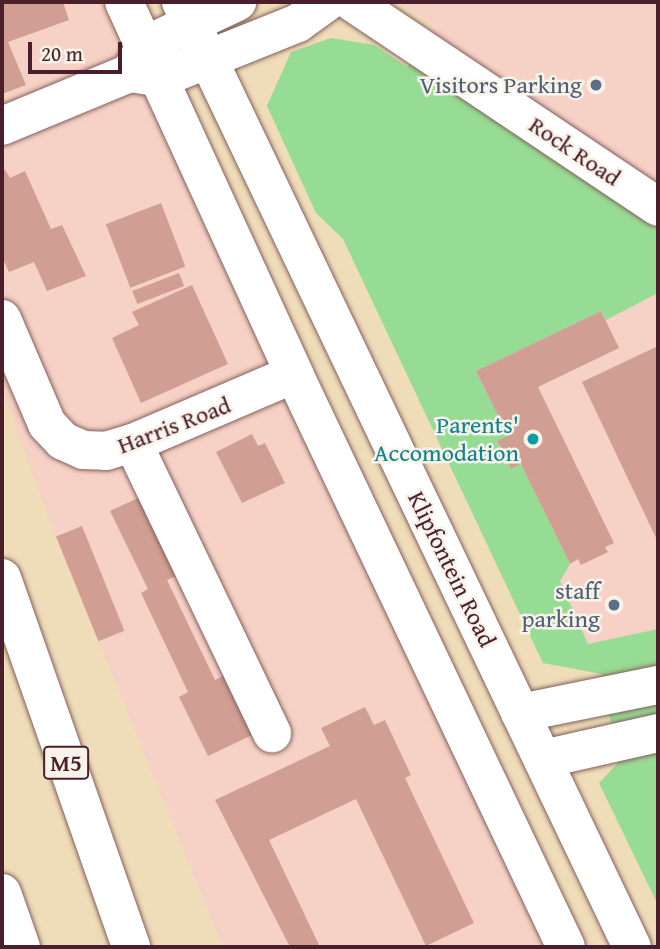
<!DOCTYPE html>
<style>
body{margin:0}
#map{position:relative;width:660px;height:949px;overflow:hidden;background:#efdcb9;font-family:"Gentium Book Plus",serif}
div>[style]{position:absolute}
.built>*{inset:0;background:#f6d1c5}
.green>*{inset:0;background:#97dc94}
.building>*{inset:0;background:#d19e93;transform-origin:0 0}
.roads{filter:drop-shadow(0 0 2px #84615d) drop-shadow(0 0 2px #84615d)}
.minor>*{height:38px;margin:-19px;padding:0 19px;transform-origin:19px;border-radius:19px;background:#fff}
.major>*{height:38px;margin:-19px;padding:0 19px;transform-origin:19px;border-radius:19px;background:#fff}
.highway>*{height:38px;margin:-19px;padding:0 19px;transform-origin:19px;border-radius:19px;background:#fff}
.dots>*{width:19px;height:19px;translate:-50% -50%;box-sizing:border-box;border:4px solid #f7f3e8;border-radius:50%}
span{translate:-50% -50%;white-space:nowrap;text-align:center;line-height:1.15;-webkit-text-stroke:5px #f7f3e8;paint-order:stroke}
.shield-label span{padding:2px 5px;background:#f7f3e8;border:2px solid;border-radius:5px;-webkit-text-stroke-width:0}
.shield-label{font-size:23px;color:#4a1f2b;font-weight:700}
.service-label{font-size:24px;color:#4e5e75}
.right{translate:-100% -50%;text-align:right}
.street-label{font-size:24px;color:#4a1f2b}
.culture-label{font-size:24px;color:#0d838f}
.frame{position:absolute;inset:0;border:4px solid #4a1f2b;pointer-events:none}
.scale{position:absolute;left:28px;top:42px;width:94px;height:32px;box-sizing:border-box;border:4px solid #4a1f2b;border-top:0;padding-left:9px;font-size:21px;line-height:24px;white-space:nowrap;color:#4a1f2b;-webkit-text-stroke:5px #f7f3e8;paint-order:stroke}
</style>
<div id="map">
<div class="built">
<i style="clip-path:polygon(2px 2px,124px 2px,566px 947px,223px 947px,48px 517px,2px 389px)"></i>
<i style="clip-path:polygon(400px 2px,658px 2px,658px 905px,599px 783px,618px 763px,602px 674px,543px 663px,343px 239px,316px 213px,267px 106px,291px 52px,331px 38px,374px 45px,408px 67px,436px 26px)"></i>
</div>
<div class="green">
<i style="clip-path:polygon(331px 38px,374px 45px,407px 67px,412px 61px,658px 225px,658px 293px,606px 320px,601px 311px,476px 371px,508px 436px,497px 442px,511px 469px,521px 464px,570px 564px,560px 581px,588px 644px,658px 629px,658px 905px,599px 783px,618px 763px,602px 674px,543px 663px,343px 239px,316px 213px,267px 106px,291px 52px)"></i>
</div>
<div class="building">
<i style="clip-path:polygon(2px 2px,63px 2px,69px 20px,8px 42px,26px 85px,2px 94px)"></i>
<i style="clip-path:polygon(3px 167px,10px 178px,25px 171px,51px 229px,62px 225px,86px 276px,47px 291px,34px 262px,9px 272px,2px 257px)"></i>
<i style="left:161px;top:203px;width:68px;height:59px;rotate:69deg"></i>
<i style="left:179px;top:273px;width:14px;height:50px;rotate:69deg"></i>
<i style="clip-path:polygon(192px 285px,228px 364px,141px 403px,112px 338px,139px 325px,132px 312px)"></i>
<i style="clip-path:polygon(601px 311px,619px 348px,538px 387px,614px 543px,605px 547px,608px 552px,581px 565px,578px 559px,570px 564px,521px 464px,511px 469px,497px 441px,508px 436px,476px 371px)"></i>
<i style="clip-path:polygon(658px 346px,658px 542px,582px 382px)"></i>
<i style="clip-path:polygon(252px 434px,258px 446px,265px 443px,285px 483px,242px 503px,216px 452px)"></i>
<i style="clip-path:polygon(138px 498px,176px 576px,167px 580px,215px 680px,223px 676px,252px 735px,208px 756px,179px 697px,188px 692px,141px 593px,148px 589px,110px 511px)"></i>
<i style="left:82px;top:526px;width:113px;height:28px;rotate:68deg"></i>
<i style="clip-path:polygon(365px 707px,374px 725px,385px 720px,411px 775px,405px 778px,474px 923px,426px 946px,356px 799px,269px 840px,320px 947px,290px 947px,215px 800px,330px 746px,321px 728px)"></i>
</div>
<div class="roads">
<div class="minor">
<i style="left:352px;top:2px;width:368px;rotate:33.8deg"></i>
<i style="left:130px;top:73px;width:32px;rotate:-60deg"></i>
<i style="left:146px;top:45px;width:101px;rotate:-25.3deg"></i>
<i style="left:2px;top:126px;width:139px;rotate:-22.5deg"></i>
<i style="left:130px;top:73px;width:31px;rotate:9deg"></i>
<i style="left:161px;top:78px;width:148px;rotate:-21.9deg"></i>
<i style="left:298px;top:23px;width:36px;rotate:-36deg"></i>
<i style="left:2px;top:319px;width:114px;rotate:66.8deg"></i>
<i style="left:47px;top:424px;width:23px;rotate:47deg"></i>
<i style="left:63px;top:441px;width:22px;rotate:24deg"></i>
<i style="left:83px;top:450px;width:23px;rotate:2deg"></i>
<i style="left:106px;top:451px;width:28px;rotate:-17deg"></i>
<i style="left:133px;top:443px;width:175px;rotate:-23.2deg"></i>
<i style="left:133px;top:443px;width:322px;rotate:64.4deg"></i>
<i style="left:520px;top:713px;width:141px;rotate:-11.5deg"></i>
<i style="left:543px;top:759px;width:118px;rotate:-12.7deg"></i>
</div>
<div class="major">
<i style="left:124px;top:2px;width:409px;rotate:65.4deg"></i>
<i style="left:294px;top:374px;width:634px;rotate:64.61deg"></i>
<i style="left:181px;top:2px;width:1047px;rotate:64.49deg"></i>
</div>
<div class="highway">
<i style="left:2px;top:578px;width:391px;rotate:70.7deg"></i>
<i style="left:2px;top:893px;width:57px;rotate:70.6deg"></i>
</div>
</div>
<div class="dots">
<i style="left:596px;top:85px;background:#5c6f8a"></i>
<i style="left:533px;top:439px;background:#0f9aa8"></i>
<i style="left:614px;top:605px;background:#5c6f8a"></i>
</div>
<div class="shield-label">
<span style="left:66px;top:763px">M5</span>
</div>
<div class="service-label">
<span class="right" style="left:582px;top:85px">Visitors Parking</span>
<span class="right" style="left:600px;top:605px">staff<br>parking</span>
</div>
<div class="street-label">
<span style="left:575px;top:151px;rotate:34deg">Rock Road</span>
<span style="left:174px;top:425px;rotate:-21deg">Harris Road</span>
<span style="left:452px;top:569px;rotate:64deg">Klipfontein Road</span>
</div>
<div class="culture-label">
<span class="right" style="left:519px;top:439px">Parents'<br>Accomodation</span>
</div>
<div class="frame"></div>
<div class="scale">20 m</div>
</div>
